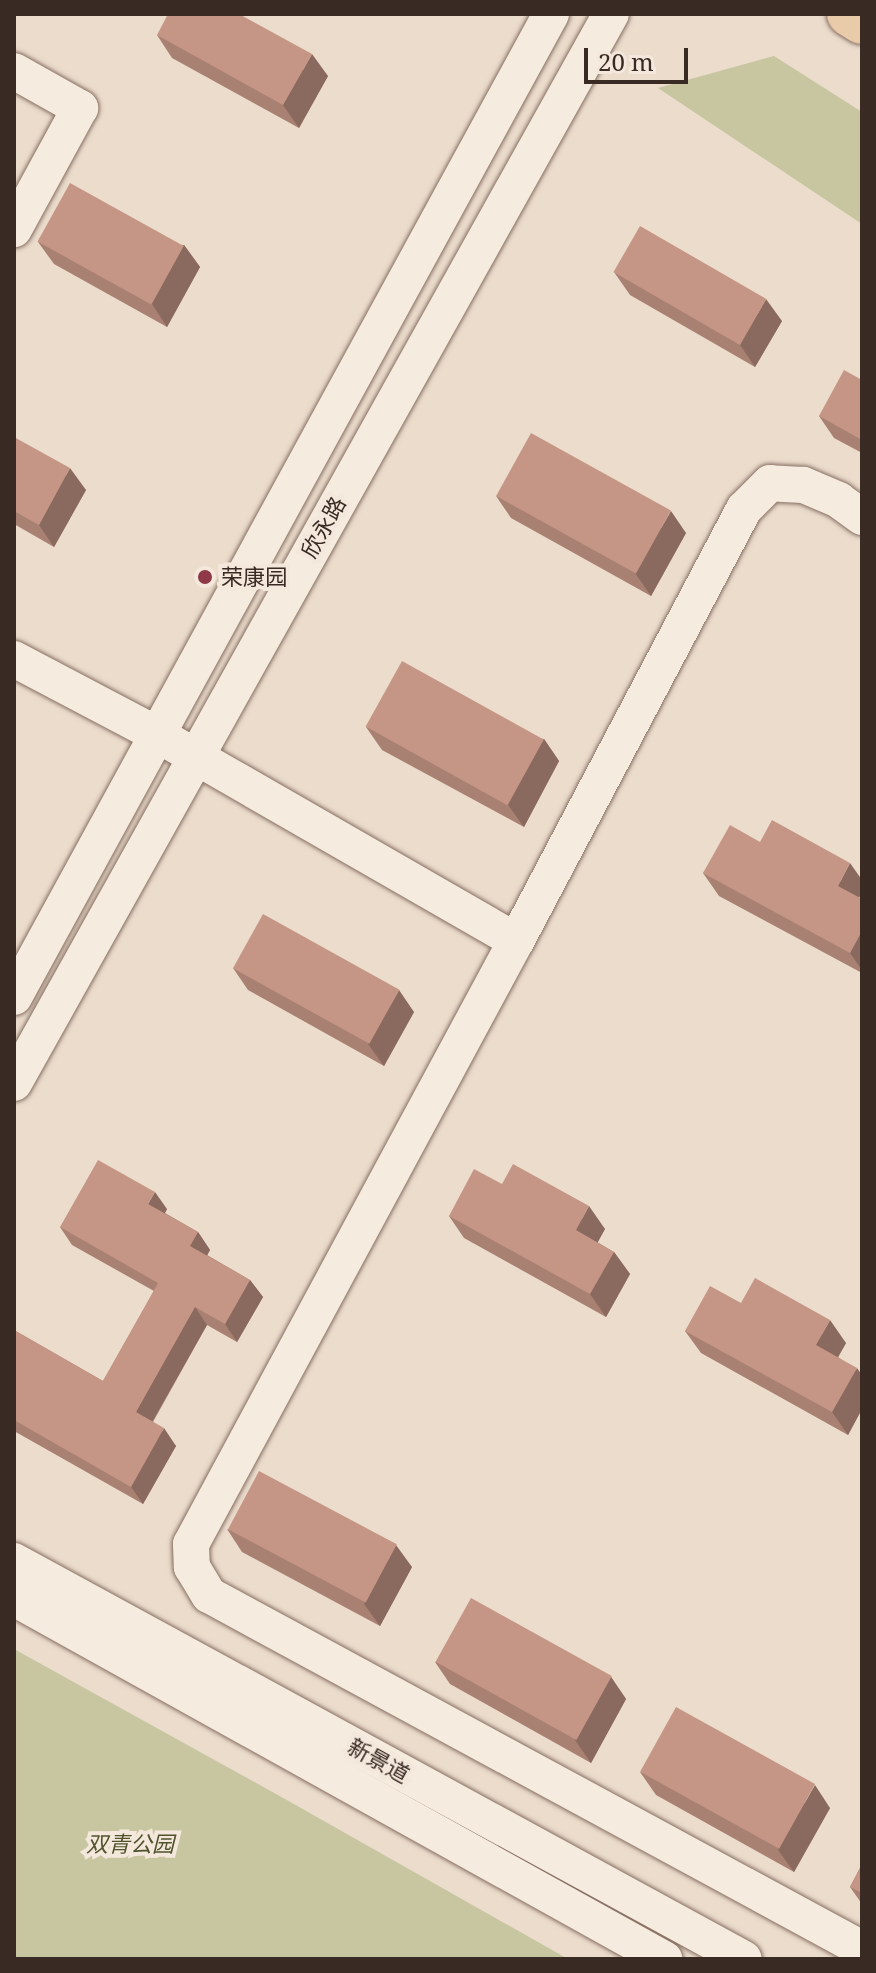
<!DOCTYPE html>
<meta charset="utf-8">
<style>
body{margin:0}
#map{position:relative;width:876px;height:1973px;overflow:hidden;background:#ebdccc;font-family:"Noto Serif","Noto Sans SC",serif}
div>[style]{position:absolute}
.green>*{inset:0;background:#c8c6a1}
.roads{filter:drop-shadow(0 0 2px #866f62) drop-shadow(0 0 2px #866f62)}
.minor>*{height:36px;margin:-18px;padding:0 18px;transform-origin:18px;border-radius:18px;background:#f6ebdf}
.major>*{height:44px;margin:-22px;padding:0 22px;transform-origin:22px;border-radius:22px;background:#e9caa9}
.wall>*{inset:0;background:#a98173}
.shaded-wall>*{inset:0;background:#8a695e}
.building>*{inset:0;background:#c59686;transform-origin:0 0}
.dots>*{width:22px;height:22px;translate:-50% -50%;box-sizing:border-box;border:4px solid #f3e8db;border-radius:50%}
span{translate:-50% -50%;white-space:nowrap;text-align:center;line-height:1.15;-webkit-text-stroke:8px #f3e8db;paint-order:stroke}
.street-label{font-size:22px;color:#392a23}
.poi-label{font-size:22px;color:#392a23}
.left{translate:0 -50%;text-align:left}
.park-label{font-size:22px;color:#50532c;font-style:italic}
.frame{position:absolute;inset:0;border:16px solid #392a23;pointer-events:none}
.scale{position:absolute;left:584px;top:48px;width:104px;height:36px;box-sizing:border-box;border:4px solid #392a23;border-top:0;padding-left:10px;font-size:24px;line-height:28px;white-space:nowrap;color:#392a23;-webkit-text-stroke:6px #f3e8db;paint-order:stroke}
</style>
<div id="map">
<div class="green">
<i style="clip-path:polygon(774px 56px,862px 112px,862px 224px,658px 88px)"></i>
<i style="clip-path:polygon(14px 1649px,285px 1799px,568px 1959px,14px 1959px)"></i>
</div>
<div class="roads">
<div class="minor">
<i style="left:14px;top:71px;width:76px;rotate:29.3deg"></i>
<i style="left:80px;top:108px;width:138px;rotate:118.6deg"></i>
<i style="left:862px;top:517px;width:29px;rotate:-144deg"></i>
<i style="left:839px;top:500px;width:39px;rotate:-157deg"></i>
<i style="left:803px;top:485px;width:33px;rotate:-177deg"></i>
<i style="left:770px;top:483px;width:37px;rotate:135deg"></i>
<i style="left:744px;top:509px;width:488px;rotate:117.8deg"></i>
<i style="left:516px;top:941px;width:685px;rotate:118.32deg"></i>
<i style="left:191px;top:1544px;width:23px;rotate:88deg"></i>
<i style="left:192px;top:1567px;width:33px;rotate:59deg"></i>
<i style="left:209px;top:1595px;width:743px;rotate:28.46deg"></i>
<i style="left:14px;top:659px;width:163px;rotate:27.8deg"></i>
<i style="left:158px;top:735px;width:413px;rotate:29.9deg"></i>
<i style="left:14px;top:997px;width:1120px;rotate:-61.35deg"></i>
<i style="left:14px;top:1083px;width:1224px;rotate:-60.82deg"></i>
<i style="left:14px;top:1561px;width:831px;rotate:28.6deg"></i>
<i style="left:14px;top:1598px;width:744px;rotate:29.05deg"></i>
</div>
<div class="major">
<i style="left:849px;top:14px;width:15px;rotate:32deg"></i>
</div>
</div>
<div class="wall">
<i style="clip-path:polygon(157px 35px,328px 76px,299px 128px,172px 58px)"></i>
<i style="clip-path:polygon(38px 242px,184px 245px,200px 267px,167px 327px,54px 264px)"></i>
<i style="clip-path:polygon(614px 272px,782px 321px,755px 367px,630px 295px)"></i>
<i style="clip-path:polygon(862px 380px,862px 453px,834px 438px,819px 416px)"></i>
<i style="clip-path:polygon(14px 437px,86px 490px,54px 547px,14px 524px)"></i>
<i style="clip-path:polygon(496px 496px,686px 533px,651px 596px,511px 518px)"></i>
<i style="clip-path:polygon(366px 727px,544px 739px,559px 761px,524px 827px,382px 750px)"></i>
<i style="clip-path:polygon(760px 842px,862px 892px,859px 898px,862px 899px,862px 973px,719px 896px,703px 873px)"></i>
<i style="clip-path:polygon(233px 968px,414px 1012px,384px 1066px,248px 990px)"></i>
<i style="clip-path:polygon(502px 1184px,605px 1229px,597px 1242px,614px 1252px,630px 1274px,606px 1317px,464px 1238px,449px 1216px)"></i>
<i style="clip-path:polygon(167px 1209px,165px 1213px,198px 1232px,210px 1250px,207px 1255px,250px 1280px,263px 1297px,237px 1342px,207px 1325px,153px 1422px,176px 1446px,143px 1504px,14px 1431px,14px 1330px,103px 1381px,154px 1291px,72px 1245px,60px 1227px)"></i>
<i style="clip-path:polygon(741px 1303px,846px 1343px,838px 1357px,862px 1375px,862px 1409px,848px 1435px,701px 1353px,685px 1331px)"></i>
<i style="clip-path:polygon(227px 1529px,412px 1567px,380px 1626px,242px 1552px)"></i>
<i style="clip-path:polygon(435px 1662px,611px 1677px,626px 1699px,591px 1763px,450px 1684px)"></i>
<i style="clip-path:polygon(640px 1772px,830px 1808px,794px 1872px,656px 1795px)"></i>
<i style="clip-path:polygon(862px 1864px,862px 1904px,850px 1887px)"></i>
</div>
<div class="shaded-wall">
<i style="clip-path:polygon(312px 54px,328px 76px,299px 128px,283px 105px)"></i>
<i style="clip-path:polygon(184px 245px,200px 267px,167px 327px,152px 304px)"></i>
<i style="clip-path:polygon(766px 299px,782px 321px,755px 367px,740px 345px)"></i>
<i style="clip-path:polygon(70px 468px,86px 490px,54px 547px,39px 525px)"></i>
<i style="clip-path:polygon(671px 511px,686px 533px,651px 596px,635px 573px)"></i>
<i style="clip-path:polygon(544px 739px,559px 761px,524px 827px,508px 805px)"></i>
<i style="clip-path:polygon(850px 863px,862px 880px,862px 892px,853px 908px,838px 886px)"></i>
<i style="clip-path:polygon(862px 931px,862px 970px,850px 953px)"></i>
<i style="clip-path:polygon(399px 990px,414px 1012px,384px 1066px,368px 1044px)"></i>
<i style="clip-path:polygon(155px 1192px,167px 1209px,160px 1222px,148px 1204px)"></i>
<i style="clip-path:polygon(589px 1206px,605px 1229px,592px 1253px,576px 1230px)"></i>
<i style="clip-path:polygon(198px 1232px,210px 1250px,203px 1263px,190px 1246px)"></i>
<i style="clip-path:polygon(614px 1252px,630px 1274px,606px 1317px,590px 1294px)"></i>
<i style="clip-path:polygon(250px 1280px,263px 1297px,237px 1342px,225px 1324px)"></i>
<i style="clip-path:polygon(195px 1307px,207px 1325px,148px 1429px,136px 1412px)"></i>
<i style="clip-path:polygon(830px 1320px,846px 1343px,832px 1368px,816px 1345px)"></i>
<i style="clip-path:polygon(857px 1368px,862px 1375px,862px 1409px,848px 1435px,832px 1412px)"></i>
<i style="clip-path:polygon(164px 1428px,176px 1446px,143px 1504px,131px 1487px)"></i>
<i style="clip-path:polygon(396px 1545px,412px 1567px,380px 1626px,364px 1604px)"></i>
<i style="clip-path:polygon(611px 1677px,626px 1699px,591px 1763px,575px 1740px)"></i>
<i style="clip-path:polygon(815px 1785px,830px 1808px,794px 1872px,778px 1850px)"></i>
</div>
<div class="building">
<i style="clip-path:polygon(168px 14px,239px 14px,312px 54px,283px 105px,157px 35px)"></i>
<i style="left:70px;top:183px;width:130px;height:67px;rotate:29deg"></i>
<i style="left:640px;top:226px;width:146px;height:53px;rotate:30deg"></i>
<i style="clip-path:polygon(844px 370px,862px 380px,862px 440px,819px 416px)"></i>
<i style="left:531px;top:433px;width:160px;height:72px;rotate:29deg"></i>
<i style="clip-path:polygon(14px 437px,70px 468px,39px 525px,14px 511px)"></i>
<i style="left:402px;top:661px;width:162px;height:75px;rotate:29deg"></i>
<i style="clip-path:polygon(772px 820px,850px 863px,838px 886px,862px 899px,862px 931px,850px 953px,703px 873px,730px 825px,760px 842px)"></i>
<i style="left:263px;top:914px;width:156px;height:62px;rotate:29deg"></i>
<i style="clip-path:polygon(98px 1160px,155px 1192px,148px 1204px,198px 1232px,190px 1246px,250px 1280px,225px 1324px,195px 1307px,136px 1412px,164px 1428px,131px 1487px,14px 1420px,14px 1330px,103px 1381px,158px 1283px,60px 1227px)"></i>
<i style="clip-path:polygon(513px 1164px,589px 1206px,576px 1230px,614px 1252px,590px 1294px,449px 1216px,474px 1169px,502px 1184px)"></i>
<i style="clip-path:polygon(755px 1278px,830px 1320px,816px 1345px,857px 1368px,832px 1412px,685px 1331px,710px 1286px,741px 1303px)"></i>
<i style="left:259px;top:1471px;width:156px;height:66px;rotate:28deg"></i>
<i style="left:471px;top:1598px;width:161px;height:73px;rotate:29deg"></i>
<i style="left:676px;top:1707px;width:159px;height:74px;rotate:29deg"></i>
<i style="clip-path:polygon(862px 1864px,862px 1893px,850px 1887px)"></i>
</div>
<div class="dots">
<i style="left:205px;top:577px;background:#8f3847"></i>
</div>
<div class="street-label">
<span style="left:323px;top:527px;rotate:-61deg">欣永路</span>
<span style="left:379px;top:1760px;rotate:29deg">新景道</span>
</div>
<div class="poi-label">
<span class="left" style="left:221px;top:577px">荣康园</span>
</div>
<div class="park-label">
<span style="left:130px;top:1844px">双青公园</span>
</div>
<div class="frame"></div>
<div class="scale">20 m</div>
</div>
